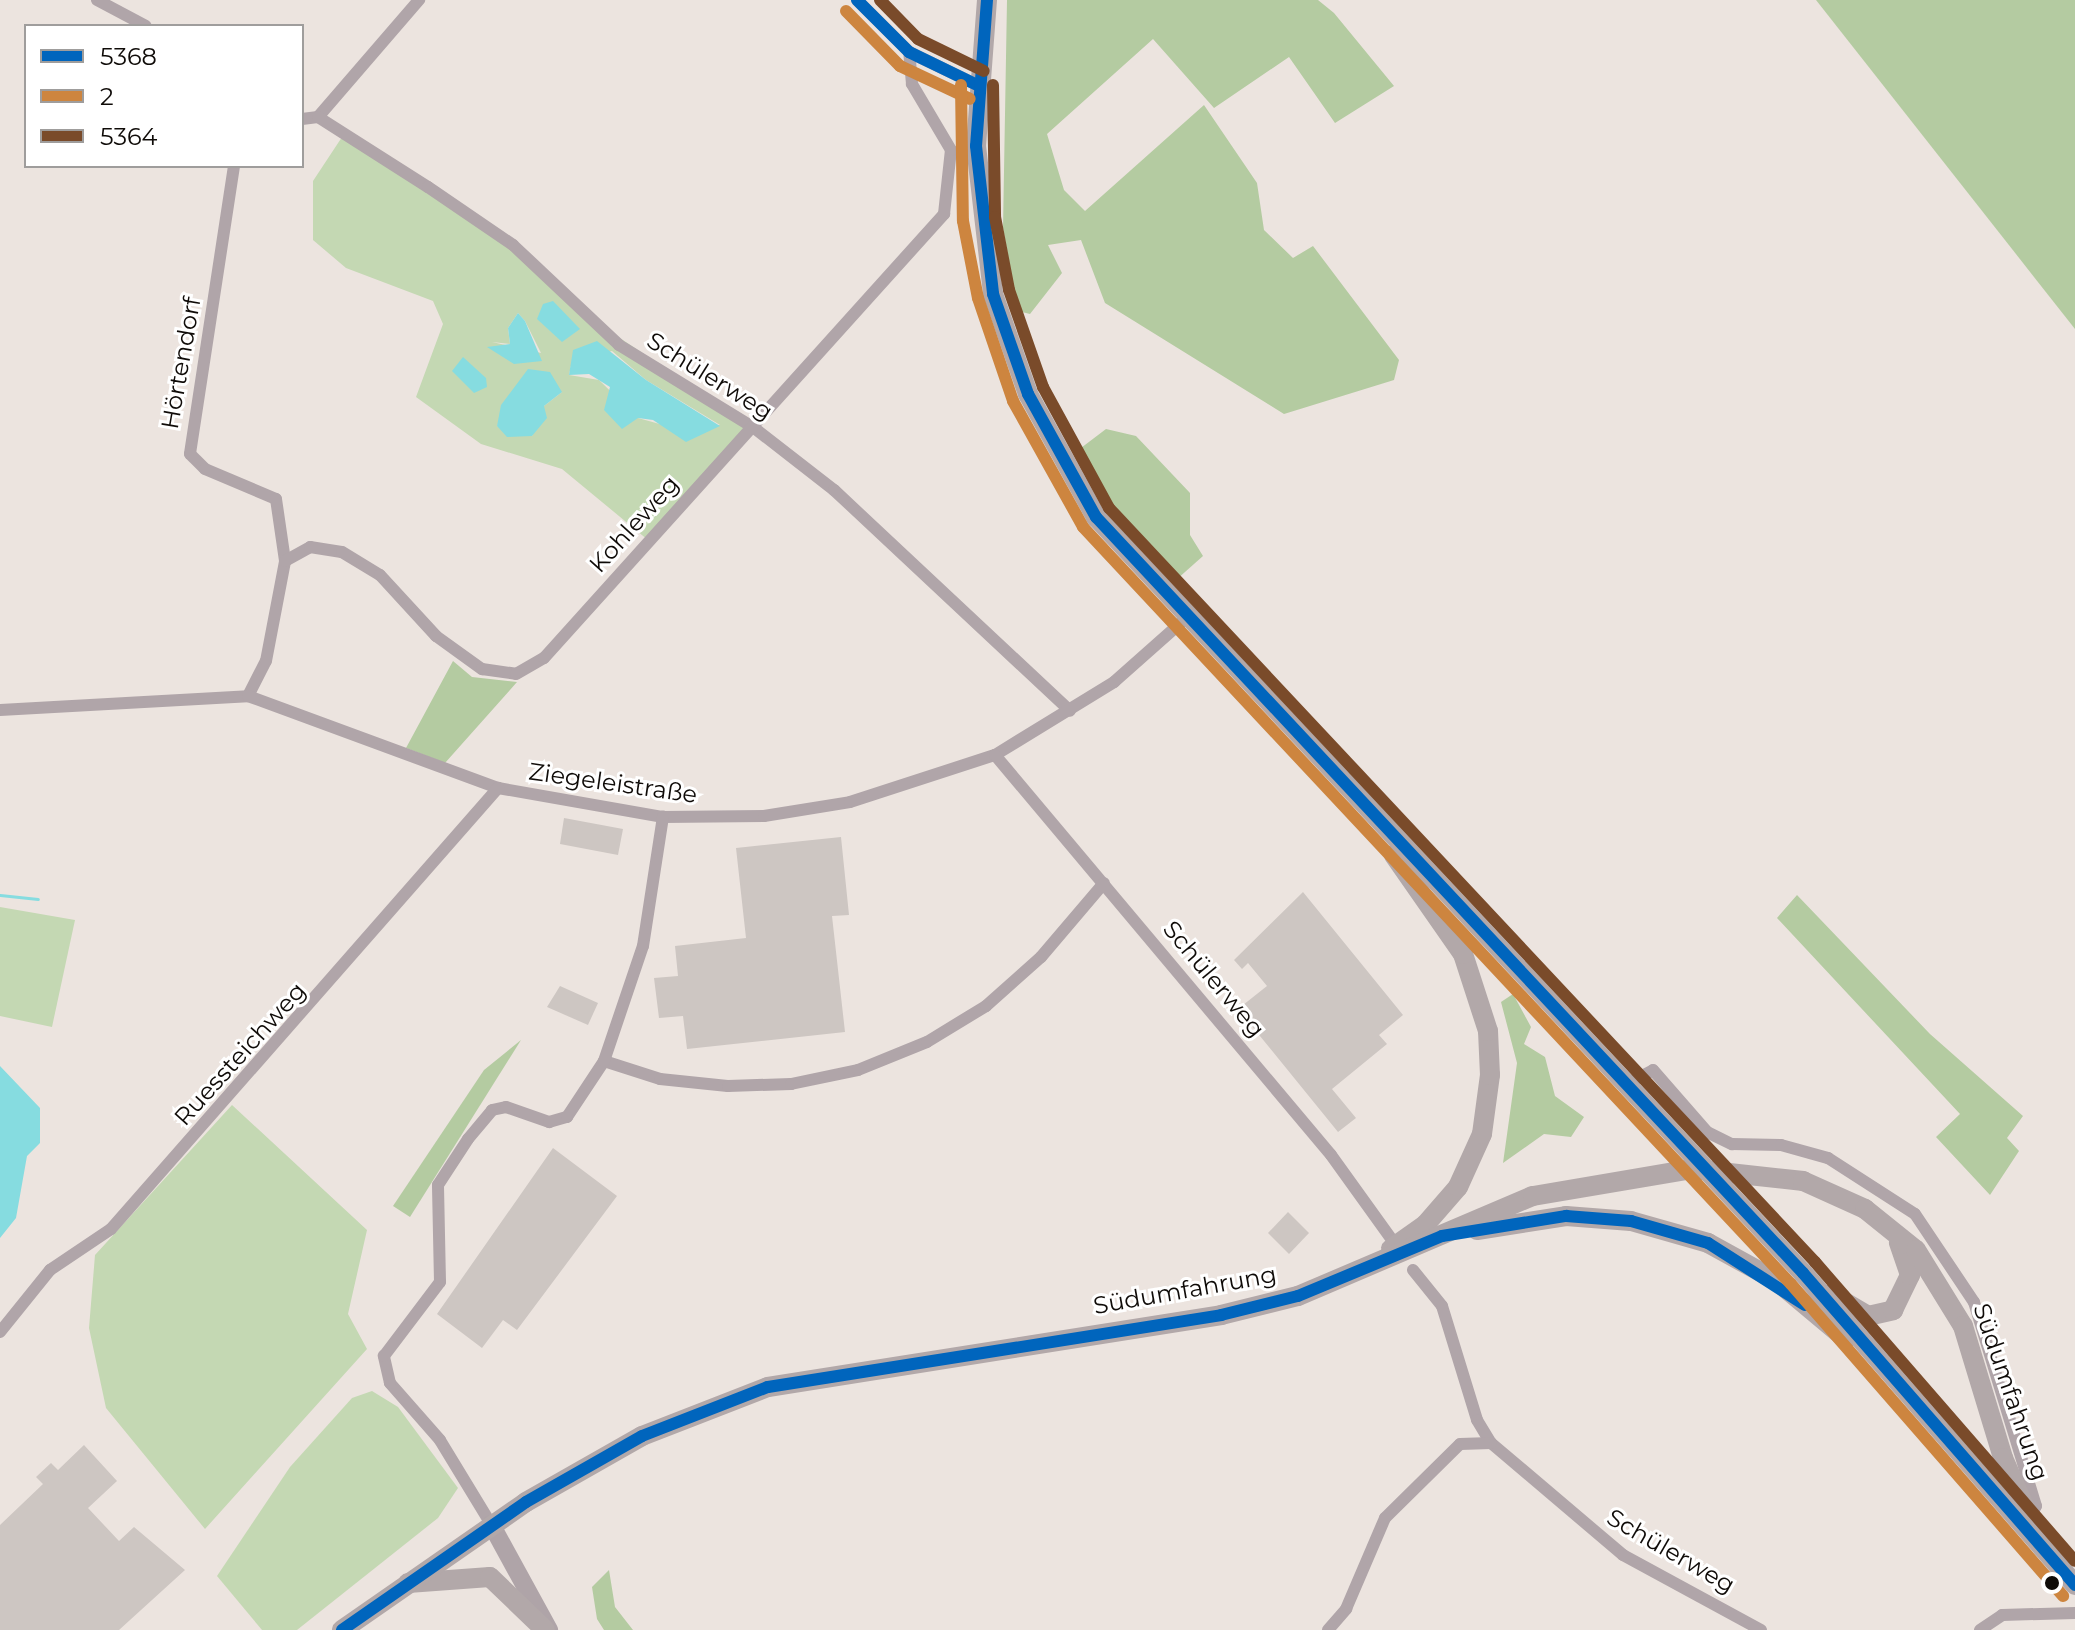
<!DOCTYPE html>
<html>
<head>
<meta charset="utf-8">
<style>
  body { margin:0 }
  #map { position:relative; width:2075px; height:1630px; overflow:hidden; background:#ece4df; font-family:Montserrat,sans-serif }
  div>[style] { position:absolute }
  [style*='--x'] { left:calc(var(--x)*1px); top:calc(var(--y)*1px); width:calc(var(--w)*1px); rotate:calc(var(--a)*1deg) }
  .green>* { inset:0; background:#c4d8b3 }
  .forest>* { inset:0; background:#b4cba1 }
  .water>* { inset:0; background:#86dce0 }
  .stream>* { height:3px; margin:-1.5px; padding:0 1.5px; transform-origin:1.5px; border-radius:1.5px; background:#86dce0 }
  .building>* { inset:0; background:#cdc6c2 }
  .street>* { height:12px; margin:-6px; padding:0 6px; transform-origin:6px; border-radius:6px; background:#b0a5a9 }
  .secondary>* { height:18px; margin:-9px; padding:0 9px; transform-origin:9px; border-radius:9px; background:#afa4a8 }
  .primary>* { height:20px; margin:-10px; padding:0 10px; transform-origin:10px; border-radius:10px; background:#b2a8a9 }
  .bus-1>* { height:12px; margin:-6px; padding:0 6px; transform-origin:6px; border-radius:6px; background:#0065bd }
  .bus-2>* { height:12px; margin:-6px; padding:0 6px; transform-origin:6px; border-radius:6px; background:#cd853f }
  .bus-3>* { height:12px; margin:-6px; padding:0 6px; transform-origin:6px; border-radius:6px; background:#7a4b2a }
  .dots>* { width:22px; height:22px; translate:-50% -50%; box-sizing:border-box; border:4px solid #fff; border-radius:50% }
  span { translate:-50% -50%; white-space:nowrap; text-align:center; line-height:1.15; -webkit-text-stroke:6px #fff; paint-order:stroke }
  .street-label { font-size:24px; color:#0f0b08 }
  .legend { position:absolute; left:24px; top:24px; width:280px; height:144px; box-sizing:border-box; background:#fff; border:2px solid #9f9d9c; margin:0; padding:10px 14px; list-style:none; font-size:24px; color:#0f0b08 }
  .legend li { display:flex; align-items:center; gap:16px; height:40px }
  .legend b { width:40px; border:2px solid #9f9d9c }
</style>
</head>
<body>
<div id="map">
  <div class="green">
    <div style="clip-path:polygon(evenodd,344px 134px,513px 245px,584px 314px,753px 427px,648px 540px,562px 469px,481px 444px,416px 397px,443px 324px,433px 301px,346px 268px,313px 240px,313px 181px,344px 134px,518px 313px,525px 321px,541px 353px,492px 342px,510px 344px,508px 328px,518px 313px,344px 134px,612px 351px,646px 380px,720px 425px,674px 428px,638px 418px,599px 380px,569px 375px,572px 361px,612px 351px,344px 134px,562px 392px,544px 406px,532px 436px,497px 426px,505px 412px,562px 392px)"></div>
    <div style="clip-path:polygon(0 907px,75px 920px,52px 1027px,0 1016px)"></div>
    <div style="clip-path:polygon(232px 1105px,367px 1230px,348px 1314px,367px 1349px,205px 1529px,106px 1408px,89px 1328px,95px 1255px)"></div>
    <div style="clip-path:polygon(372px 1391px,398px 1407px,458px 1488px,438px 1518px,297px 1630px,262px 1630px,217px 1576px,290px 1467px,352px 1398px)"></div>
  </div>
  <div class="forest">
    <div style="clip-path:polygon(1007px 0,1318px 0,1334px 13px,1394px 86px,1335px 123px,1289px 57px,1214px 108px,1153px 39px,1047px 134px,1064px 190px,1085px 211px,1204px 105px,1257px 183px,1264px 230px,1293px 258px,1313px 246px,1399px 360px,1394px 380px,1284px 414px,1105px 303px,1081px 240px,1048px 245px,1062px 273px,1030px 314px,1018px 311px,1003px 228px)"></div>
    <div style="clip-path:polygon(1816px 0,2075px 0,2075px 329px)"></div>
    <div style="clip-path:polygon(1106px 429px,1136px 436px,1190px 493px,1190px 535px,1203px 556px,1176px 580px,1123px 522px,1077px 451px)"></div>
    <div style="clip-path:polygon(453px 661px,472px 677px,517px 682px,445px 763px,406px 748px)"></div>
    <div style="clip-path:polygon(1797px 895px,1930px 1034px,2023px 1116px,2007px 1138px,2019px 1151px,1990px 1195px,1936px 1137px,1960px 1114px,1777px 918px)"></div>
    <div style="clip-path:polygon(1513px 994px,1531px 1027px,1524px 1044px,1545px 1057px,1555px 1096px,1584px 1117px,1571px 1137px,1544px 1134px,1503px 1163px,1517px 1063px,1501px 1002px)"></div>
    <div style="clip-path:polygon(521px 1040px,410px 1217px,393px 1206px,484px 1070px)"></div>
    <div style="clip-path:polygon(609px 1570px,615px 1607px,633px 1630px,604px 1630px,597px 1619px,592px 1587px)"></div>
  </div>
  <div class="water">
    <div style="clip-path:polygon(553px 301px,580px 329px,562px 342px,537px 319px,543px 304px)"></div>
    <div style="clip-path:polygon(518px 313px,525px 321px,542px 361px,514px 364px,487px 347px,510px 344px,508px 328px)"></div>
    <div style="clip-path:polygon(597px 341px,646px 380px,720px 426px,686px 442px,653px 420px,638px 418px,622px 429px,604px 410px,610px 387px,589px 374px,569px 375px,573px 350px)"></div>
    <div style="clip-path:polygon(463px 357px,486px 378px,487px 387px,474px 393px,452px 371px)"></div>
    <div style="clip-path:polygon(528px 369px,550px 372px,562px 392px,544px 406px,547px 418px,532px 436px,507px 437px,497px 426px,501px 405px)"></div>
    <div style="clip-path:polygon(0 1066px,40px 1108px,40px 1143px,27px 1156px,16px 1218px,0 1238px)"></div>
  </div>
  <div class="stream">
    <div style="--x:0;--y:895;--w:38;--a:6"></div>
  </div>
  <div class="building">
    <div style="clip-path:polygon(564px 818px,623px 829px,618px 855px,560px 844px)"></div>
    <div style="clip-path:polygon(841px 837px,849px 915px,832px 916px,845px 1032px,687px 1049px,683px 1016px,659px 1018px,654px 978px,678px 976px,675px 946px,746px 938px,736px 848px)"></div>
    <div style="clip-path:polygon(1303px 892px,1403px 1015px,1379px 1035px,1387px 1044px,1332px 1089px,1356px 1118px,1338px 1132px,1238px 1009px,1267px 986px,1248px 963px,1242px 969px,1234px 960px)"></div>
    <div style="clip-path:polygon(560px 986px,598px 1003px,588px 1025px,547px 1007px)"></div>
    <div style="clip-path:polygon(553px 1148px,617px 1196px,517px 1330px,503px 1320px,482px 1348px,437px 1314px)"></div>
    <div style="clip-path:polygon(1288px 1212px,1309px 1233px,1289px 1254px,1268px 1233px)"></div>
    <div style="clip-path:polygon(84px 1445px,117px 1481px,88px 1508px,119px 1541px,134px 1527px,185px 1570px,119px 1630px,0 1630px,0 1525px,43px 1484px,36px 1477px,51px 1463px,58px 1470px)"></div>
  </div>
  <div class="street">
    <div style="--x:97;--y:0;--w:55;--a:28"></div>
    <div style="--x:857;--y:0;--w:74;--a:45"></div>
    <div style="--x:909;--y:52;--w:76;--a:25.9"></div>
    <div style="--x:318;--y:117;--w:155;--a:-49.2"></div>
    <div style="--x:302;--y:119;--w:16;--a:-7"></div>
    <div style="--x:318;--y:117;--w:130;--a:32.5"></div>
    <div style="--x:428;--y:187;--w:103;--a:34.3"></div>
    <div style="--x:513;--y:245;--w:146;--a:43.3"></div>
    <div style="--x:619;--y:345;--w:157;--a:31.5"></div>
    <div style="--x:753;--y:427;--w:103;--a:37.9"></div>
    <div style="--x:834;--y:490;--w:323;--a:43.1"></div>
    <div style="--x:234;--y:166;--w:291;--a:98.7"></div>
    <div style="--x:190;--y:454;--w:21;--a:45"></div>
    <div style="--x:205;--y:469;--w:77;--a:22.9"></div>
    <div style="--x:276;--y:499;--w:63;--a:81.7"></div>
    <div style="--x:248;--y:696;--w:39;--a:-63"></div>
    <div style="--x:266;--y:661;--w:102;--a:-79.2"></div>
    <div style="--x:285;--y:561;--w:29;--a:-29"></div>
    <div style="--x:310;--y:547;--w:32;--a:9"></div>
    <div style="--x:342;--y:552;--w:44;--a:31.2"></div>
    <div style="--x:380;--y:575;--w:83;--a:47.4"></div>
    <div style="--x:436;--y:636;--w:57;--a:35.7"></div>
    <div style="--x:482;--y:669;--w:34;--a:8"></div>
    <div style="--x:516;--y:674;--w:32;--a:-30"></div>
    <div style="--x:544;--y:658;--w:598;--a:-47.98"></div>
    <div style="--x:944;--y:214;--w:64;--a:-83.8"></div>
    <div style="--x:951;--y:150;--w:77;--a:-120.6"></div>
    <div style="--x:912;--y:84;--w:32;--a:-95"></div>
    <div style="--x:0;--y:710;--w:248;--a:-3.2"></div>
    <div style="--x:248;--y:696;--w:266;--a:20.2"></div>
    <div style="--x:498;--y:788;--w:168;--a:10"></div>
    <div style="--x:663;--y:817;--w:101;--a:-0.6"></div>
    <div style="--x:764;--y:816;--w:87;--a:-9.2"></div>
    <div style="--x:850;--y:802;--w:152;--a:-18"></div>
    <div style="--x:995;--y:755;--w:140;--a:-31.5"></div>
    <div style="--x:1114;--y:682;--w:95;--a:-41.6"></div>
    <div style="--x:995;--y:755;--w:522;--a:49.97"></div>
    <div style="--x:1331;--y:1155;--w:101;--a:54.3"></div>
    <div style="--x:604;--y:1061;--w:59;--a:17.8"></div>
    <div style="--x:660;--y:1079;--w:68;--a:5.9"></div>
    <div style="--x:728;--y:1086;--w:63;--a:-1.8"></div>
    <div style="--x:791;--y:1084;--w:68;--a:-11.8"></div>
    <div style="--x:858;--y:1070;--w:74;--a:-22.1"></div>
    <div style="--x:927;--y:1042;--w:69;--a:-31.4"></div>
    <div style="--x:986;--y:1006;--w:74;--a:-41.7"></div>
    <div style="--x:1041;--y:957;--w:97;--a:-49.6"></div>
    <div style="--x:1628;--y:1083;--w:28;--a:-27"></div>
    <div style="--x:1653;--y:1070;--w:82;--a:48.9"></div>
    <div style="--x:1707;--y:1132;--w:28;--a:26"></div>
    <div style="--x:1732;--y:1144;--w:49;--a:1.2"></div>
    <div style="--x:1781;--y:1145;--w:49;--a:15.5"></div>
    <div style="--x:1828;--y:1158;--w:103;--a:32.8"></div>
    <div style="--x:1915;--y:1214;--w:106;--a:56.2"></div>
    <div style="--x:1974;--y:1302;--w:213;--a:73.1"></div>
    <div style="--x:2036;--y:1506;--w:15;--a:118"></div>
    <div style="--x:1413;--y:1270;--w:46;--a:51.1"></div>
    <div style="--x:1442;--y:1306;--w:119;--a:72.9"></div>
    <div style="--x:1477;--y:1420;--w:27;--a:59"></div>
    <div style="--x:1491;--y:1443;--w:173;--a:40.3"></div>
    <div style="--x:1623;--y:1555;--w:157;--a:28.5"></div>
    <div style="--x:0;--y:1332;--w:80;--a:-51.1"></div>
    <div style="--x:50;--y:1270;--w:73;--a:-33.9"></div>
    <div style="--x:111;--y:1229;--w:587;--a:-48.73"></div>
    <div style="--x:491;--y:1524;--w:98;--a:-121.3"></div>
    <div style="--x:440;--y:1440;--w:76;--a:-131.3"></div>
    <div style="--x:390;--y:1383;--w:28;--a:-103"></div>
    <div style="--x:384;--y:1356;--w:93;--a:-52.9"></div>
    <div style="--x:440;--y:1282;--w:97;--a:-91.2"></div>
    <div style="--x:438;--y:1185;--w:55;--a:-56.9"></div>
    <div style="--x:468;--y:1139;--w:38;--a:-50"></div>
    <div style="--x:492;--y:1110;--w:14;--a:-12"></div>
    <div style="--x:506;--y:1107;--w:46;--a:19.2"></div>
    <div style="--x:549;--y:1122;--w:19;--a:-16"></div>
    <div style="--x:567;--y:1117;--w:67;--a:-56.5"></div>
    <div style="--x:604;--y:1061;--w:121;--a:-71.3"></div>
    <div style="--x:643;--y:946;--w:131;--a:-81.2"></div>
    <div style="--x:1328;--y:1630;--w:28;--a:-49"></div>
    <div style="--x:1346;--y:1609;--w:99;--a:-66.8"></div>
    <div style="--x:1385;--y:1518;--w:105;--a:-44.6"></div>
    <div style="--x:1460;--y:1444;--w:31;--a:-2"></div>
    <div style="--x:1980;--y:1630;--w:27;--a:-34"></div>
    <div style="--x:2002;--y:1615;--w:73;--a:-1.6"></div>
  </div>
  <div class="secondary">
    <div style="--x:491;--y:1524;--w:121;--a:61.3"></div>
  </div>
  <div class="primary">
    <div style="--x:987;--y:0;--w:146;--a:94.3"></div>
    <div style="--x:976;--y:146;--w:149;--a:83.4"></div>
    <div style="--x:993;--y:294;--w:106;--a:70.7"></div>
    <div style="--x:1028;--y:394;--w:141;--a:61.1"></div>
    <div style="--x:1096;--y:517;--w:1035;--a:46.92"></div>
    <div style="--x:1803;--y:1273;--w:414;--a:48.9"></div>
    <div style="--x:1477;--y:1230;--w:90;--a:-8.9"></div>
    <div style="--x:1566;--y:1216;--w:65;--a:4.4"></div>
    <div style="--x:1631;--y:1221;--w:80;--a:15.9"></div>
    <div style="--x:1708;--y:1243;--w:79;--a:28.8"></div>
    <div style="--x:1777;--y:1281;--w:90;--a:40"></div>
    <div style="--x:1391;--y:1249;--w:42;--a:-35.2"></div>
    <div style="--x:1425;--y:1225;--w:50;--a:-49"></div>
    <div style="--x:1458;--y:1187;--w:58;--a:-65.6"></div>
    <div style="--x:1482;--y:1134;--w:60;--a:-82.3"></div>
    <div style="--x:1490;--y:1075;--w:44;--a:-92.6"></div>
    <div style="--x:1488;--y:1031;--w:81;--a:-108"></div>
    <div style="--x:1463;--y:954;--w:121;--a:-124.9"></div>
    <div style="--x:1831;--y:1294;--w:43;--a:30.7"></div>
    <div style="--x:1868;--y:1316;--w:26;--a:-13"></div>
    <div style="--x:1893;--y:1310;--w:39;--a:-64"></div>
    <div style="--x:1910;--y:1275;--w:34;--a:-109"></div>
    <div style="--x:408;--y:1583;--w:82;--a:-4.2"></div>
    <div style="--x:490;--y:1577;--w:76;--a:43.9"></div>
    <div style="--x:342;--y:1630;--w:224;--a:-34.8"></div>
    <div style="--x:526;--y:1502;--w:133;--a:-29.6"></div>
    <div style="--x:642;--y:1436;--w:135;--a:-21.3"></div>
    <div style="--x:768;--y:1387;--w:459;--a:-9"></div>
    <div style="--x:1221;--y:1315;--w:79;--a:-13.9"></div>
    <div style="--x:1298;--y:1296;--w:255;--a:-23.1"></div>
    <div style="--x:1533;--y:1196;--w:162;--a:-9.6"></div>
    <div style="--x:1693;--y:1169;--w:111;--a:6.2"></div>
    <div style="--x:1803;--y:1181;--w:68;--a:24.3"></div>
    <div style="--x:1865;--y:1209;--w:65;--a:38.8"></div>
    <div style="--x:1916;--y:1250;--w:89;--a:58.3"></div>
    <div style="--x:1963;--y:1326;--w:138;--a:73.1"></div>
    <div style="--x:2003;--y:1458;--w:97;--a:66.3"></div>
  </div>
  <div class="bus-1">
    <div style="--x:857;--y:0;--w:74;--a:45"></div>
    <div style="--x:909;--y:52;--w:76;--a:25.9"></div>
    <div style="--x:987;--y:0;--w:146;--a:94.3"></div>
    <div style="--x:976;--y:146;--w:149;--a:83.4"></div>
    <div style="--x:993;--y:294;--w:106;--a:70.7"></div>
    <div style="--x:1028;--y:394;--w:141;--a:61.1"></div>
    <div style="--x:1096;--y:517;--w:1035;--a:46.92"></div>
    <div style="--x:1803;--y:1273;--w:414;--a:48.9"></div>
    <div style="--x:342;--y:1630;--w:224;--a:-34.8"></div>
    <div style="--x:526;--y:1502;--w:133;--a:-29.6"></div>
    <div style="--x:642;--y:1436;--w:135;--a:-21.3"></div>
    <div style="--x:768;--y:1387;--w:459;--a:-9"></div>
    <div style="--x:1221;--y:1315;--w:79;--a:-13.9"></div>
    <div style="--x:1298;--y:1296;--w:156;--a:-22.6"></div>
    <div style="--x:1442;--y:1236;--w:126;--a:-9.2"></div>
    <div style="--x:1566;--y:1216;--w:65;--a:4.4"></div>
    <div style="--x:1631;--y:1221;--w:80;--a:15.9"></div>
    <div style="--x:1708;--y:1243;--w:115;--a:32.6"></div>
  </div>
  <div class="bus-2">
    <div style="--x:846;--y:11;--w:77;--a:45.5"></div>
    <div style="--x:900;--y:66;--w:77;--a:25.2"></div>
    <div style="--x:961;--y:85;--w:136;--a:89.2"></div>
    <div style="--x:963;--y:221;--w:78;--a:79"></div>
    <div style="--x:978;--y:298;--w:109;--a:71.2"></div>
    <div style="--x:1013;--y:401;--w:144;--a:60.9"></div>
    <div style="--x:1083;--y:527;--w:1036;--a:46.92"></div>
    <div style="--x:1791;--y:1284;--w:414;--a:48.9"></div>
  </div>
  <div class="bus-3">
    <div style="--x:880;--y:0;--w:54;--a:45.7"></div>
    <div style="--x:918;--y:39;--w:73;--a:25.9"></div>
    <div style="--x:993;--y:85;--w:132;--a:89.1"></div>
    <div style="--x:995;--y:217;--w:74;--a:79.1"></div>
    <div style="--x:1009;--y:290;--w:103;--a:70.7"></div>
    <div style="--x:1043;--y:387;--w:138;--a:61.4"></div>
    <div style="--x:1109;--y:508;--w:1033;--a:46.88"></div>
    <div style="--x:1815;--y:1262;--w:396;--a:49"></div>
  </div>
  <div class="dots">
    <div style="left:2052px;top:1583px;background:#0f0b08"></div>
  </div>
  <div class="street-label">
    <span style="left:181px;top:363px;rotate:-80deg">Hörtendorf</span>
    <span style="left:710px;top:376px;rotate:32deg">Schülerweg</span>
    <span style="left:634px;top:524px;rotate:-48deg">Kohleweg</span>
    <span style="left:613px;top:783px;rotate:8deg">Ziegeleistraße</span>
    <span style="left:1214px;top:979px;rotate:50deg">Schülerweg</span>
    <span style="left:240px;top:1054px;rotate:-48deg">Ruessteichweg</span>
    <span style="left:1185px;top:1290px;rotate:-10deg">Südumfahrung</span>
    <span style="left:2011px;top:1392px;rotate:71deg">Südumfahrung</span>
    <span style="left:1671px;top:1551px;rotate:30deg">Schülerweg</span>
  </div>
  <ul class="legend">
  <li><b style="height:10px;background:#0065bd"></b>5368</li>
  <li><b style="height:10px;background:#cd853f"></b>2</li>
  <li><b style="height:10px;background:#7a4b2a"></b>5364</li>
  </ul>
</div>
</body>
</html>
